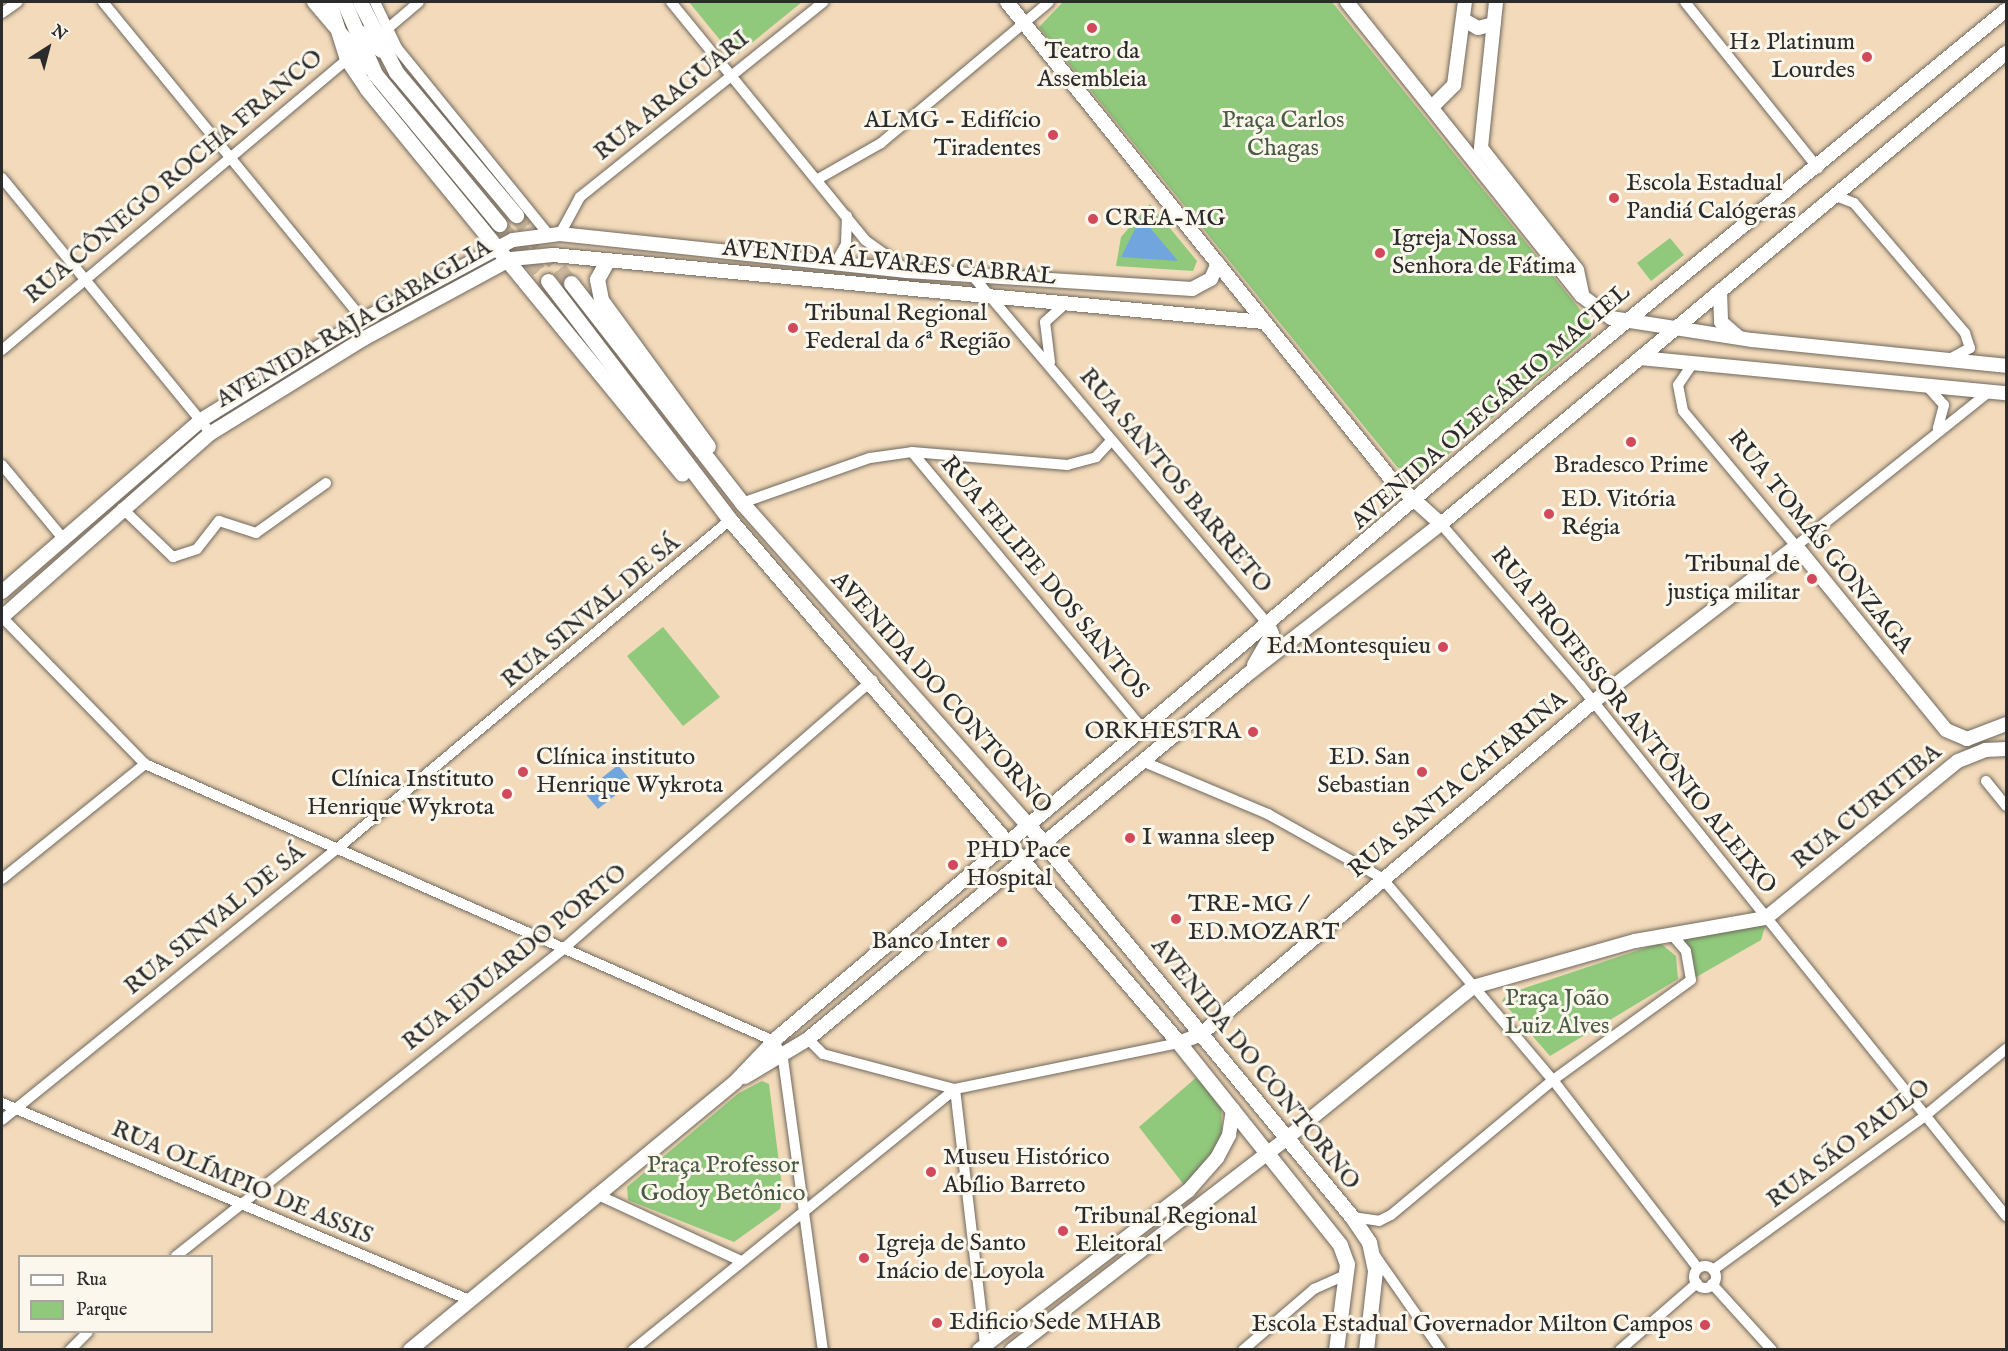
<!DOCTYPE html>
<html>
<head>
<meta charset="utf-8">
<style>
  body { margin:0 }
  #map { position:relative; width:2008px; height:1351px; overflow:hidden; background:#f2daba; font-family:"IM FELL English",serif }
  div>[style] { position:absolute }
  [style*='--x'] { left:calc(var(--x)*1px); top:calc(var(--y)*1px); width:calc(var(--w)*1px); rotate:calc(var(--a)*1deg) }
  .green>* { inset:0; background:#90c97c }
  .water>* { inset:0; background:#71a5dd }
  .primary-tunnel>* { height:15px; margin-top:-7.5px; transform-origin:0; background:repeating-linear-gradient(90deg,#cab79d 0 15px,transparent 0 23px) }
  .roads { filter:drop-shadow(0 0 2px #71685d) drop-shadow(0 0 2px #71685d) }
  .street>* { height:10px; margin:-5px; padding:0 5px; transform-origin:5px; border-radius:5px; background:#fff }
  .street>.ring { margin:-5px; padding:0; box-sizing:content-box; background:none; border:10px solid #fff; border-radius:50% }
  .secondary>* { height:14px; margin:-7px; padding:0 7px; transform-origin:7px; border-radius:7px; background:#fff }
  .primary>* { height:15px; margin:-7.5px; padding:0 7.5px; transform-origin:7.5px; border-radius:7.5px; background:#fff }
  .dots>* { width:16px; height:16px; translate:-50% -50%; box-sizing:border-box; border:3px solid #fbf7ec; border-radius:50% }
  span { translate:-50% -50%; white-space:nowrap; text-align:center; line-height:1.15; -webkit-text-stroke:6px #fbf7ec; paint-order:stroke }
  .poi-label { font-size:24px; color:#2b2b2b }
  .right { translate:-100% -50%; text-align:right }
  .left { translate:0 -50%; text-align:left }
  .street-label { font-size:24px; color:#2b2b2b }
  .park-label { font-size:24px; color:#495a43 }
  .frame { position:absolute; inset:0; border:3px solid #2b2b2b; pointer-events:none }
  .legend { position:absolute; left:18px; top:1255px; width:195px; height:78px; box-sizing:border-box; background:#fbf7ec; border:2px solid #a8a59f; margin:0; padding:8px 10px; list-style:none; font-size:18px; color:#2b2b2b }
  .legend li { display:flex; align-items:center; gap:12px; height:30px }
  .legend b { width:30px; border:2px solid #a8a59f }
  .north { position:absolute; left:18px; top:18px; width:60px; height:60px; -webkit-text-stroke:4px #fbf7ec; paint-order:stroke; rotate:36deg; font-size:16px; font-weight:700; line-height:24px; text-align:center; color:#2b2b2b }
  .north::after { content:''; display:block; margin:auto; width:21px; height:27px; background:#2b2b2b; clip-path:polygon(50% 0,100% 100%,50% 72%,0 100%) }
</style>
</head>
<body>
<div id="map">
  <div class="green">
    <div style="clip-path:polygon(689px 2px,802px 2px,738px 54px,729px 51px)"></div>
    <div style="clip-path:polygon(1063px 2px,1332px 2px,1590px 322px,1591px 336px,1433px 467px,1398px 468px,1039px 27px)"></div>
    <div style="clip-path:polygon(1150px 204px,1197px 261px,1193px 271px,1116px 266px,1121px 237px)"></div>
    <div style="clip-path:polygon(1670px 238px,1684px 255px,1651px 281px,1637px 263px)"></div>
    <div style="clip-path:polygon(663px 627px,720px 697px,683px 726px,627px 656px)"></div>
    <div style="clip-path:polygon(1767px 920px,1761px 940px,1691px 980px,1676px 938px)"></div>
    <div style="clip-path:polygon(1660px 943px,1676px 956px,1678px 979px,1550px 1056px,1502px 1001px,1507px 994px)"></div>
    <div style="clip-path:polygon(1198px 1076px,1221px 1103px,1222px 1132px,1214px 1155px,1188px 1190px,1139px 1127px)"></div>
    <div style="clip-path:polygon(762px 1081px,769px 1084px,783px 1194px,780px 1209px,734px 1242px,628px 1200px,627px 1187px,739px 1093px)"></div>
  </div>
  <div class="water">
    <div style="clip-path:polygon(1141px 217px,1178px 261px,1121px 257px)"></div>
    <div style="clip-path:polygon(618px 765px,632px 782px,598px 809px,584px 792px)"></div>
  </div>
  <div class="primary-tunnel">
    <div style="--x:516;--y:215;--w:87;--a:51"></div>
    <div style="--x:499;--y:224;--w:75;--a:49.3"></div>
  </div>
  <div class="roads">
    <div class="street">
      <div style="--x:103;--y:2;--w:411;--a:50.7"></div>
      <div style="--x:375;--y:2;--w:51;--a:64.4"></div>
      <div style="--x:397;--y:48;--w:240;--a:50.9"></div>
      <div style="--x:671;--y:2;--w:307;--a:50.8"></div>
      <div style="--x:865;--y:240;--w:52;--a:35.5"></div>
      <div style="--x:1685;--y:2;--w:213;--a:51.3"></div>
      <div style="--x:2;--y:13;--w:19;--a:-35"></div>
      <div style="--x:386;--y:30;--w:43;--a:-40.3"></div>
      <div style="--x:2;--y:178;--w:330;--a:50.7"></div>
      <div style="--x:818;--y:179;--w:73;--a:-29.7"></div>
      <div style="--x:881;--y:143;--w:219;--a:-40"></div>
      <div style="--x:1836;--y:196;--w:19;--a:21"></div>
      <div style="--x:1854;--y:203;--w:171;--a:49.5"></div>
      <div style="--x:1965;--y:333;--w:16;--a:72"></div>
      <div style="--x:1970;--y:348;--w:21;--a:152"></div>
      <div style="--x:560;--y:234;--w:42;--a:-61.6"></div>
      <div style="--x:580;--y:197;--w:312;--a:-38.7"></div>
      <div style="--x:835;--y:264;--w:23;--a:-61"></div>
      <div style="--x:846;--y:244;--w:28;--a:-88"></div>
      <div style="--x:971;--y:274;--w:459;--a:49.7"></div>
      <div style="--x:2;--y:350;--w:451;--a:-40.1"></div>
      <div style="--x:1050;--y:362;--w:40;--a:-97.1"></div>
      <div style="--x:1045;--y:322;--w:30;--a:-42"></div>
      <div style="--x:1691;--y:366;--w:23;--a:124"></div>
      <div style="--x:1678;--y:385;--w:26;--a:79"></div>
      <div style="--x:1683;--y:411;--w:176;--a:50.1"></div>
      <div style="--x:1796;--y:546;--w:247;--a:-38.6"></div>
      <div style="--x:1926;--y:385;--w:27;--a:48"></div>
      <div style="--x:1944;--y:405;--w:24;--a:105"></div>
      <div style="--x:912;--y:452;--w:362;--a:50.2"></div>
      <div style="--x:2;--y:465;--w:92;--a:50.3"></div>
      <div style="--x:742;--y:503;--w:136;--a:-19.4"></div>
      <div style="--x:870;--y:458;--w:42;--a:-8.1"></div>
      <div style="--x:912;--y:452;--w:156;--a:4.8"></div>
      <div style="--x:1067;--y:465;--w:30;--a:-15"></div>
      <div style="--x:1096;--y:457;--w:23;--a:-47"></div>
      <div style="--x:122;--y:508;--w:71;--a:43.9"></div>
      <div style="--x:173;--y:557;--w:25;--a:-18"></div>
      <div style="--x:197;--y:549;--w:36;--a:-52"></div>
      <div style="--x:219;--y:521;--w:39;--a:18"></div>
      <div style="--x:256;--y:533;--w:86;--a:-35.5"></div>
      <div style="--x:1441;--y:524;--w:213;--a:49.2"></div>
      <div style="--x:1580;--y:685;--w:681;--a:51.26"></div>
      <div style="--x:2;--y:617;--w:205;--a:45.8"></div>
      <div style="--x:145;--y:764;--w:687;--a:23.77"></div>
      <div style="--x:774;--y:1041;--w:20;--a:63"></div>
      <div style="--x:783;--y:1059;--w:294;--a:82.2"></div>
      <div style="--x:1142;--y:761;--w:137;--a:22.8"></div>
      <div style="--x:1268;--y:814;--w:131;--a:29.3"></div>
      <div style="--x:1382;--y:878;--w:265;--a:49.8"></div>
      <div style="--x:1553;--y:1080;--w:237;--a:52.4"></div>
      <div style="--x:1986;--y:781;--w:32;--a:51"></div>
      <div style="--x:2;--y:879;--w:184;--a:-38.8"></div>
      <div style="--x:808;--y:1039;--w:21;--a:45"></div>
      <div style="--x:823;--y:1054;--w:137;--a:14.9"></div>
      <div style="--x:955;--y:1089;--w:258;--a:83.3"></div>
      <div style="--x:2;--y:1103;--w:505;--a:22.86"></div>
      <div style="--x:2;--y:1120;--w:432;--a:-39"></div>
      <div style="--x:338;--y:848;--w:511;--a:-39.92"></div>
      <div style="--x:596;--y:1194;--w:160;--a:24.8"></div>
      <div style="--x:1352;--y:1217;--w:27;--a:8"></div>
      <div style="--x:1379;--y:1221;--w:13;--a:-27"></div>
      <div style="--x:1391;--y:1215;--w:211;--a:-39.8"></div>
      <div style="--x:1553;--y:1080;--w:170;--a:-35.9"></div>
      <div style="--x:1691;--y:980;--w:29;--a:-100"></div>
      <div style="--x:1686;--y:951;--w:21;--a:-131"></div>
      <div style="--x:1374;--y:1254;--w:117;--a:55.1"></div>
      <div style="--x:176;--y:1256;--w:494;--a:-38.4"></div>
      <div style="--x:563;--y:949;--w:410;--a:-41"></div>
      <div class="ring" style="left:1694px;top:1266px;width:12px;height:12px"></div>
      <div style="--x:1713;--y:1270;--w:263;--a:-36"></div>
      <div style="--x:1926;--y:1115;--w:104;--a:-39.5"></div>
      <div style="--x:1712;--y:1284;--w:89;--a:47.7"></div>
      <div style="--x:70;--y:1350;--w:25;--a:-45"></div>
      <div style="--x:633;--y:1350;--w:414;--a:-39"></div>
      <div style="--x:955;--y:1089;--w:229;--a:-11.6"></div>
      <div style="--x:1243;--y:1350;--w:94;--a:-40.7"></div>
      <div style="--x:1314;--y:1289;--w:35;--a:-24"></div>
      <div style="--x:1620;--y:1350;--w:102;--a:-41"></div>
    </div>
    <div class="secondary">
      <div style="--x:314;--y:2;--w:88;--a:49.6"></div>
      <div style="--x:1007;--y:2;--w:612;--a:51.16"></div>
      <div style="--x:1391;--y:479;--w:67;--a:42"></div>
      <div style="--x:1347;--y:2;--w:376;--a:51.4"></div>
      <div style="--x:1582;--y:296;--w:36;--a:37"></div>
      <div style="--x:1611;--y:318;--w:143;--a:8.9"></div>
      <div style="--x:1752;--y:340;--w:255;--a:5.8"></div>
      <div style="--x:1496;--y:2;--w:147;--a:95.9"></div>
      <div style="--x:1481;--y:148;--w:155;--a:51.8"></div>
      <div style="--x:1577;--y:270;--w:25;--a:78"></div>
      <div style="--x:1464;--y:20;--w:16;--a:30"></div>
      <div style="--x:1478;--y:28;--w:16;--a:-14"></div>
      <div style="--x:362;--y:33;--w:26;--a:43"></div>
      <div style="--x:1433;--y:106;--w:30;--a:-45"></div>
      <div style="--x:1454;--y:85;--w:84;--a:-82.5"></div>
      <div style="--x:1720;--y:291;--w:31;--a:88"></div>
      <div style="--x:1721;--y:322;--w:23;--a:41"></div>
      <div style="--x:1640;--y:358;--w:368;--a:5.5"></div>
      <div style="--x:2;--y:592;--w:263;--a:-40.8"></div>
      <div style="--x:201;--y:420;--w:190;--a:-31.7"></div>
      <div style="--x:363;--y:320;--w:170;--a:-28.1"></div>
      <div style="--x:513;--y:240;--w:47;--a:-7.3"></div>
      <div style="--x:560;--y:234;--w:349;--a:6.1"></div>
      <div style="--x:907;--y:271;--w:286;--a:3.6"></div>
      <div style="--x:1192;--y:289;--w:21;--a:-28"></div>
      <div style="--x:1211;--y:279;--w:17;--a:-66"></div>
      <div style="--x:2;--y:617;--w:278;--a:-41.4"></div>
      <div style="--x:211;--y:433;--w:179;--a:-31.7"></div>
      <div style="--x:363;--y:339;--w:168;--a:-28.4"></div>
      <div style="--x:511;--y:259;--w:42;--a:-5.4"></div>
      <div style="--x:553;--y:255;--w:713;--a:5.39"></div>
      <div style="--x:1254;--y:665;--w:36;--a:-60"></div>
      <div style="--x:1272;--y:634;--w:11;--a:-112"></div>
      <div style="--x:1179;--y:1043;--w:24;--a:-22"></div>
      <div style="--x:1201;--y:1034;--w:514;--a:-40.26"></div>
      <div style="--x:1593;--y:702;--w:256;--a:-37.5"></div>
      <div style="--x:1796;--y:546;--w:237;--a:50.8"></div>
      <div style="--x:1946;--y:730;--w:23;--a:23"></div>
      <div style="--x:1967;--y:739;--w:42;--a:-21"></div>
      <div style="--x:745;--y:1077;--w:74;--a:-31.1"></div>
      <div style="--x:808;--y:1039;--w:572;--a:-39.68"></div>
      <div style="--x:1248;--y:674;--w:244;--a:-37.9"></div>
      <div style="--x:1441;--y:524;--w:736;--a:-39.82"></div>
      <div style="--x:410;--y:1350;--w:421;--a:-39.5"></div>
      <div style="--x:735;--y:1082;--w:62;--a:-46.3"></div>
      <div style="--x:778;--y:1037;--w:1002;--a:-40.22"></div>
      <div style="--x:1543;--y:390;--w:599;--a:-39.38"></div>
      <div style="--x:979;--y:1350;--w:263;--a:-37.3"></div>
      <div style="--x:1188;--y:1191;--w:44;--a:-48.7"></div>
      <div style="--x:1217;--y:1158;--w:26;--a:-62"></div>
      <div style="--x:1229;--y:1135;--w:26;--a:-81"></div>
      <div style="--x:1012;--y:1350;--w:347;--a:-37.6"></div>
      <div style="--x:1287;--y:1138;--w:240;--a:-39.1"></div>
      <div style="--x:1473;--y:987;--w:168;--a:-15.9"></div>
      <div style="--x:1635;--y:941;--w:133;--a:-10"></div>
      <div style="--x:1766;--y:918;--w:248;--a:-39.3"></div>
      <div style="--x:1958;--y:761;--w:29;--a:-22"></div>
      <div style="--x:1985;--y:750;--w:21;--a:-3"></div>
    </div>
    <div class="primary">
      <div style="--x:329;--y:2;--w:60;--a:72.5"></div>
      <div style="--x:347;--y:59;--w:36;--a:56"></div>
      <div style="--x:367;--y:89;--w:497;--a:50.7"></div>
      <div style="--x:344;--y:2;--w:78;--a:66.7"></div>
      <div style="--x:375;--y:74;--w:195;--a:50.4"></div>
      <div style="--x:360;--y:2;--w:79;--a:62.8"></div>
      <div style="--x:396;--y:72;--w:187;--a:50"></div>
      <div style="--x:607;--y:261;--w:21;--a:119"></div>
      <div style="--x:597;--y:279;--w:21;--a:79"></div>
      <div style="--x:601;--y:300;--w:181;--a:53.8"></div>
      <div style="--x:548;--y:281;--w:300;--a:52.7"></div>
      <div style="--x:730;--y:520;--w:689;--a:49.35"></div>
      <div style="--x:1179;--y:1043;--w:258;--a:51.4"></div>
      <div style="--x:1340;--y:1245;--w:20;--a:70"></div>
      <div style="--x:1347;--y:1264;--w:87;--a:97.3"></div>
      <div style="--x:571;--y:283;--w:279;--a:52.1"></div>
      <div style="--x:742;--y:503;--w:435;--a:48.4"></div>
      <div style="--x:1031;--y:828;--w:504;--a:50.47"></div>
      <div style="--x:1352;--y:1217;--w:30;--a:56"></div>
      <div style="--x:1369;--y:1242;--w:30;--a:78"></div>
      <div style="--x:1375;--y:1271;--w:80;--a:96.5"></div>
    </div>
  </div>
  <div class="dots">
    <div style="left:1092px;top:28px;background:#d1495b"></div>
    <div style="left:1867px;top:57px;background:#d1495b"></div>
    <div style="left:1053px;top:135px;background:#d1495b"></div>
    <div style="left:1614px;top:198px;background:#d1495b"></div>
    <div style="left:1093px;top:219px;background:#d1495b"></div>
    <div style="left:1380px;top:253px;background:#d1495b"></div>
    <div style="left:793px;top:328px;background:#d1495b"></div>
    <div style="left:1631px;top:442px;background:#d1495b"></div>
    <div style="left:1549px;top:514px;background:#d1495b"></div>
    <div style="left:1812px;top:579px;background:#d1495b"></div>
    <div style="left:1443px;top:647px;background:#d1495b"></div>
    <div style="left:1253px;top:732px;background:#d1495b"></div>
    <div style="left:523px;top:772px;background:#d1495b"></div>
    <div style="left:1422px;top:772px;background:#d1495b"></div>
    <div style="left:507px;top:794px;background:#d1495b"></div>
    <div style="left:1130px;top:838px;background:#d1495b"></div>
    <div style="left:953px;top:865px;background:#d1495b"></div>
    <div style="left:1176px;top:919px;background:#d1495b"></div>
    <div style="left:1002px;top:942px;background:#d1495b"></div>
    <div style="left:931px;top:1172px;background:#d1495b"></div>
    <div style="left:1063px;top:1231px;background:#d1495b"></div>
    <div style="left:864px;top:1258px;background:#d1495b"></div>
    <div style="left:937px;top:1323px;background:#d1495b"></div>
    <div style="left:1705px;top:1325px;background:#d1495b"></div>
  </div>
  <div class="poi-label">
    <span class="right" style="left:1855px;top:57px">H2 Platinum<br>Lourdes</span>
    <span style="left:1092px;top:66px">Teatro da<br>Assembleia</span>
    <span class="right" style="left:1041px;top:135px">ALMG - Edifício<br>Tiradentes</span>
    <span class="left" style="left:1626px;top:198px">Escola Estadual<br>Pandiá Calógeras</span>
    <span class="left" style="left:1105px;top:219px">CREA-MG</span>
    <span class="left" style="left:1392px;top:253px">Igreja Nossa<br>Senhora de Fátima</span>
    <span class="left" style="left:805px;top:328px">Tribunal Regional<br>Federal da 6ª Região</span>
    <span style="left:1631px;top:466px">Bradesco Prime</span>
    <span class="left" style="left:1561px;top:514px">ED. Vitória<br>Régia</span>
    <span class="right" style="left:1800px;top:579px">Tribunal de<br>justiça militar</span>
    <span class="right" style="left:1431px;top:647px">Ed.Montesquieu</span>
    <span class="right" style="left:1241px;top:732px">ORKHESTRA</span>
    <span class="left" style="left:536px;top:772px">Clínica instituto<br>Henrique Wykrota</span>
    <span class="right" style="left:1410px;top:772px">ED. San<br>Sebastian</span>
    <span class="right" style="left:494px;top:794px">Clínica Instituto<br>Henrique Wykrota</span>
    <span class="left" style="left:1142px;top:838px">I wanna sleep</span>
    <span class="left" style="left:966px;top:865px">PHD Pace<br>Hospital</span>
    <span class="left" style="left:1188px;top:919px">TRE-MG /<br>ED.MOZART</span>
    <span class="right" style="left:990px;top:942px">Banco Inter</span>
    <span class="left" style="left:943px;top:1172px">Museu Histórico<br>Abílio Barreto</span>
    <span class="left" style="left:1075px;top:1231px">Tribunal Regional<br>Eleitoral</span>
    <span class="left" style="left:876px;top:1258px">Igreja de Santo<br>Inácio de Loyola</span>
    <span class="left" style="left:949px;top:1323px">Edificio Sede MHAB</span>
    <span class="right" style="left:1693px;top:1325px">Escola Estadual Governador Milton Campos</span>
  </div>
  <div class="street-label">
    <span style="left:672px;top:96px;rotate:-39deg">RUA ARAGUARI</span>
    <span style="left:174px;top:177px;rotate:-40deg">RUA CÔNEGO ROCHA FRANCO</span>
    <span style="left:889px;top:263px;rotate:5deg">AVENIDA ÁLVARES CABRAL</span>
    <span style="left:354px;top:324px;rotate:-30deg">AVENIDA RAJA GABAGLIA</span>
    <span style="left:1491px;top:407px;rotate:-41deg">AVENIDA OLEGÁRIO MACIEL</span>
    <span style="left:1175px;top:481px;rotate:50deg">RUA SANTOS BARRETO</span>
    <span style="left:1820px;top:542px;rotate:51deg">RUA TOMÁS GONZAGA</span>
    <span style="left:1044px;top:578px;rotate:50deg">RUA FELIPE DOS SANTOS</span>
    <span style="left:591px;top:612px;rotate:-40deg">RUA SINVAL DE SÁ</span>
    <span style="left:941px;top:693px;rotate:48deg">AVENIDA DO CONTORNO</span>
    <span style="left:1633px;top:721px;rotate:51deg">RUA PROFESSOR ANTÔNIO ALEIXO</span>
    <span style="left:1458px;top:785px;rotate:-40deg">RUA SANTA CATARINA</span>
    <span style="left:1867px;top:807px;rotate:-39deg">RUA CURITIBA</span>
    <span style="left:215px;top:920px;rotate:-39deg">RUA SINVAL DE SÁ</span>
    <span style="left:515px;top:958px;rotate:-39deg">RUA EDUARDO PORTO</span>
    <span style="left:1255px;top:1064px;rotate:51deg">AVENIDA DO CONTORNO</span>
    <span style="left:1849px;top:1144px;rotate:-37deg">RUA SÃO PAULO</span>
    <span style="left:242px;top:1183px;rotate:23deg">RUA OLÍMPIO DE ASSIS</span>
  </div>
  <div class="park-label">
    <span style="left:1283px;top:135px">Praça Carlos<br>Chagas</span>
    <span style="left:1557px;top:1013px">Praça João<br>Luiz Alves</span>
    <span style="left:723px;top:1180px">Praça Professor<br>Godoy Betônico</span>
  </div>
  <div class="frame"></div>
  <ul class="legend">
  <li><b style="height:8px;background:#fff"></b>Rua</li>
  <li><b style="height:16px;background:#90c97c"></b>Parque</li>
  </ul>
  <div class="north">N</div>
</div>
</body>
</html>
